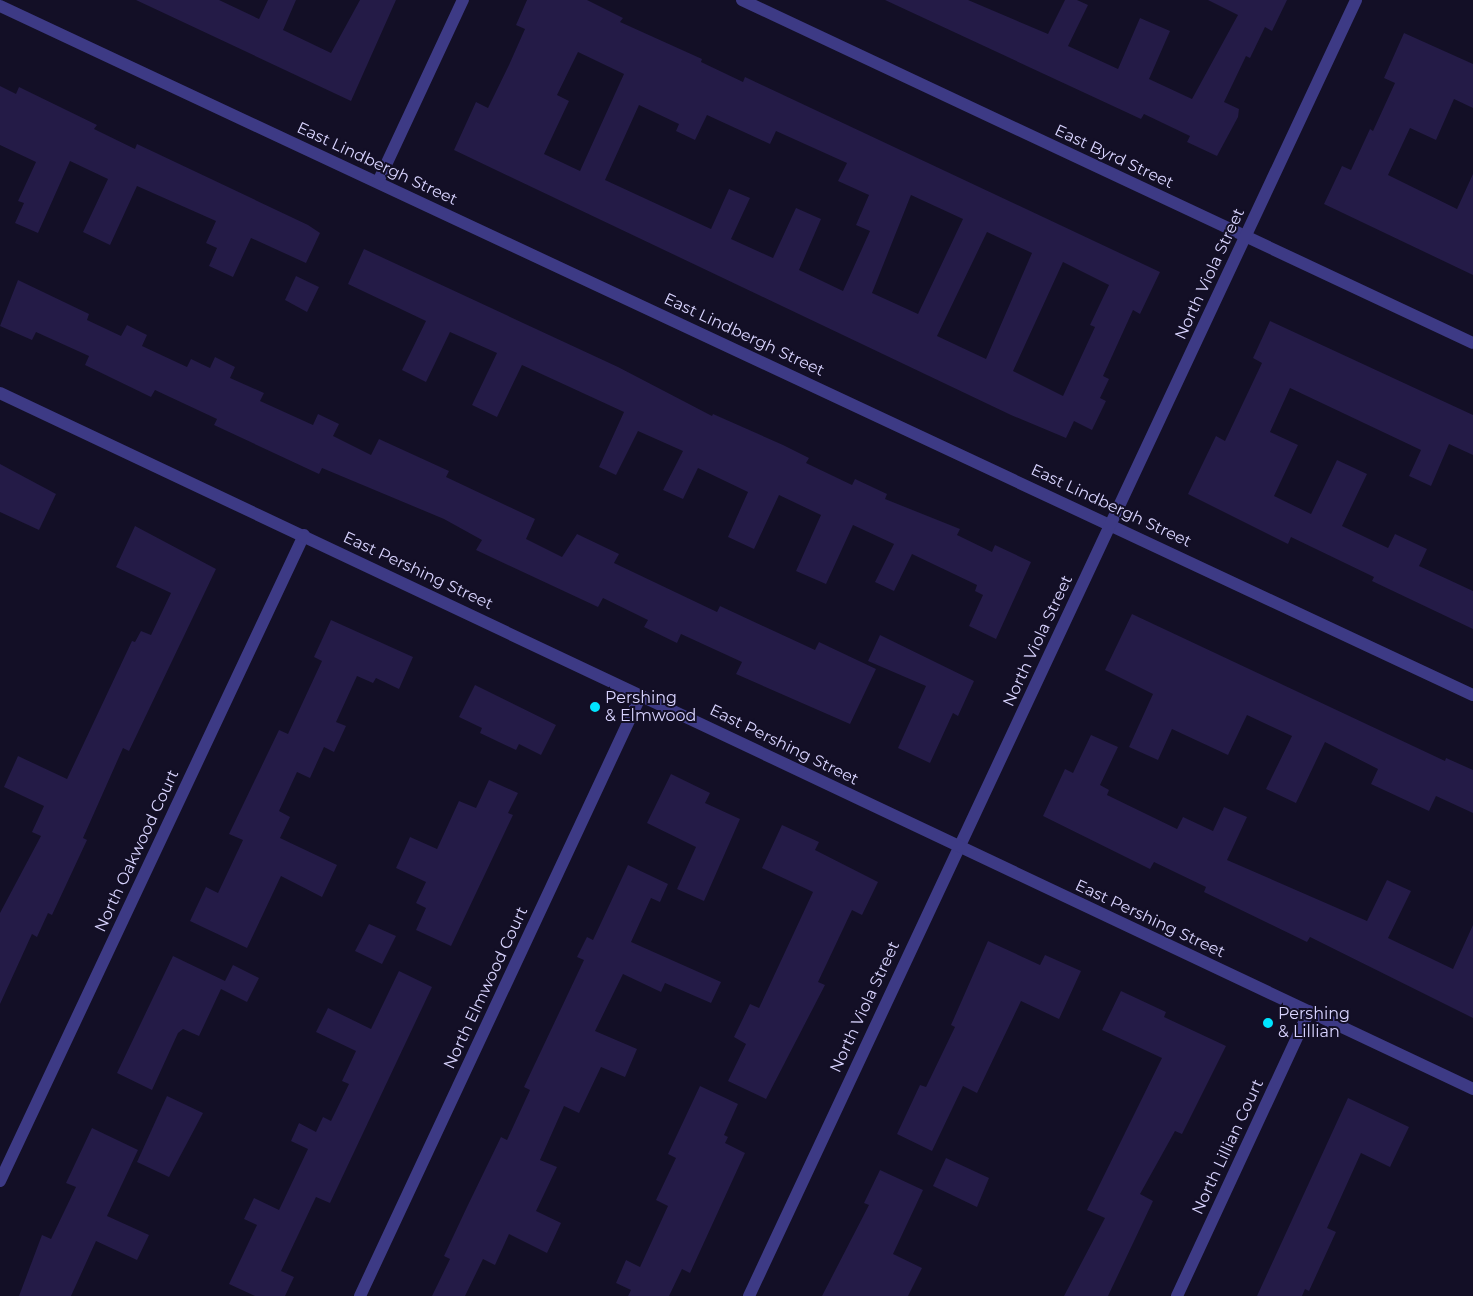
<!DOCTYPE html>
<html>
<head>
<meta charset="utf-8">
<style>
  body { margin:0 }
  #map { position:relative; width:1473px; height:1296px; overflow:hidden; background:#130f26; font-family:Montserrat,sans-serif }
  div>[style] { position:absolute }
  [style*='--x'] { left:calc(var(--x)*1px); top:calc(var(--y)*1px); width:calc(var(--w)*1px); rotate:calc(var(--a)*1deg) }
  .building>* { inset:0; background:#241b47 }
  .minor>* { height:12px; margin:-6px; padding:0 6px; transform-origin:6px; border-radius:6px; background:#3d3a85 }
  .tertiary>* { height:12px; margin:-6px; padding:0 6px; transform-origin:6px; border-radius:6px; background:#3d3a85 }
  .dots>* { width:14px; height:14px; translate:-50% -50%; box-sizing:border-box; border:2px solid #130f26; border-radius:50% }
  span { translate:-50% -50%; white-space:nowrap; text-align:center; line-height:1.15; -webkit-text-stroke:4px #130f26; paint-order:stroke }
  .street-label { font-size:16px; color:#d9d4ff }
  .poi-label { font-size:16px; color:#d9d4ff }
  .left { translate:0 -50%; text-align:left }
</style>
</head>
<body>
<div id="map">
  <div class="building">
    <div style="clip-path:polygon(136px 0,219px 0,259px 19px,268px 0,296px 0,283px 30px,331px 53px,360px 0,396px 0,351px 101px)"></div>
    <div style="clip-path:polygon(evenodd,527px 0,587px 0,623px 18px,620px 22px,702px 59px,701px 62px,743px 82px,745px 77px,1160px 272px,1140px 314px,1133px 310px,1103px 376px,1109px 379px,1100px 398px,1106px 401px,1092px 430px,1074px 421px,1066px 438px,1011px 415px,454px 150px,476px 102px,488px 108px,509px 65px,525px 29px,516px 25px,527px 0,578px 52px,624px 74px,580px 171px,544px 154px,569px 101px,557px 95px,578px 52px,527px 0,639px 105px,679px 124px,676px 131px,695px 140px,707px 115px,770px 144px,776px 131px,847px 163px,838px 181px,869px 195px,856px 225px,870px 231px,843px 291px,799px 270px,821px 219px,796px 208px,773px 258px,731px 239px,750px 198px,729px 189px,711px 229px,605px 180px,639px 105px,527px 0,911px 195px,963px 219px,918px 314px,872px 293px,911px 195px,527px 0,987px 232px,1032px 253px,986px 359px,937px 336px,987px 232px,527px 0,1063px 262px,1109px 285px,1090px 325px,1095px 327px,1063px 396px,1013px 371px,1063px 262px)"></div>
    <div style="clip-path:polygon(885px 0,968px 0,1048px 34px,1065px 0,1077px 0,1088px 5px,1068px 46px,1118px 69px,1140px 18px,1170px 31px,1149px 79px,1192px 99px,1238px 15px,1208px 0,1287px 0,1272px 31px,1265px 27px,1250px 58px,1246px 56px,1224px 102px,1239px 109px,1238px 117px,1217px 156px,1187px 142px,1190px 136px,1144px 114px,1141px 119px)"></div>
    <div style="clip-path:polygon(1404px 33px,1473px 64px,1473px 108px,1454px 99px,1436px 140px,1410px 128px,1388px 175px,1457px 209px,1473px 174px,1473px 275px,1324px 204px,1342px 166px,1351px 170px,1370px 129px,1373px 131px,1395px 83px,1384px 78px)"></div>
    <div style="clip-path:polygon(0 86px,16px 94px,19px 87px,97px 125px,94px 129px,135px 149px,137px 144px,308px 225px,320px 233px,306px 263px,251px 238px,233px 277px,209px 266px,217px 248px,206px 243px,216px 221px,137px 186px,110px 245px,83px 232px,108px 179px,70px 161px,38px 233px,15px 223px,24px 203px,18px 201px,36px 162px,0 145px)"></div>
    <div style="clip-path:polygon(364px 249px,618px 367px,712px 416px,713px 414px,783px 445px,809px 458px,806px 463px,852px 485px,855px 479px,887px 494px,885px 499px,960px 529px,957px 535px,992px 552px,995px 545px,1031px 562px,996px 639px,969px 626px,983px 595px,975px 591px,977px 585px,912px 554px,894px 591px,875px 582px,894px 544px,853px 525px,826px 584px,796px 571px,821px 515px,779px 495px,754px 549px,728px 537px,748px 492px,698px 468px,683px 499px,663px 490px,683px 451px,638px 431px,616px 475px,599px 467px,624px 412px,522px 365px,497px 417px,472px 405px,497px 353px,450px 332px,426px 382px,402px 370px,426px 321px,348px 284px)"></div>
    <div style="clip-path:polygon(296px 276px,319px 287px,307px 312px,285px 300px)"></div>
    <div style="clip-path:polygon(18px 280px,89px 314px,87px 320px,121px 336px,127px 325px,147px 335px,142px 346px,187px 367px,191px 359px,210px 368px,215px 357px,235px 367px,230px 378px,264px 393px,260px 401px,313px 425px,318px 414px,339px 424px,333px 436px,371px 455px,379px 439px,449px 471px,446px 477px,535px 519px,526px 539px,562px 557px,577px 534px,619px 554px,614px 563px,717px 612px,720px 606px,815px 650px,819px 642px,876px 669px,850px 724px,736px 674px,742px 662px,681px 634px,677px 643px,644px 627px,648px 620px,603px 598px,598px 607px,476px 550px,482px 540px,444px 519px,322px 468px,319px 474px,214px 425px,217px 419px,155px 390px,151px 397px,85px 365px,89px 356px,36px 332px,32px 340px,0 326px)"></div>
    <div style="clip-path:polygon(1270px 321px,1473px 415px,1473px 455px,1449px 444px,1431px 486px,1409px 476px,1421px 450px,1290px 388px,1270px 432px,1298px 445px,1274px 496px,1311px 514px,1337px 460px,1367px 474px,1342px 526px,1388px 548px,1395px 534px,1427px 549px,1419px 566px,1473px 591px,1473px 629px,1372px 581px,1374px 577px,1291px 537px,1288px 544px,1188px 494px,1216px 436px,1225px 441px,1262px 363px,1253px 358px)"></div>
    <div style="clip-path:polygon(0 464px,56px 494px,39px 530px,0 512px)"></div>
    <div style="clip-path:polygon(135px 526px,216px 569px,129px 751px,123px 748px,83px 838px,87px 840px,52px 915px,48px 913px,37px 937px,32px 934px,0 1004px,0 913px,41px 836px,32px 832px,44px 806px,4px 787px,18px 756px,67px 779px,132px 641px,135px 642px,141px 631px,151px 635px,171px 593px,116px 567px)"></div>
    <div style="clip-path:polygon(1132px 614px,1445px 761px,1446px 758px,1473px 770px,1473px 813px,1436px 796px,1429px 811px,1371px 784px,1378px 769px,1325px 742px,1296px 803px,1266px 789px,1292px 736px,1247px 715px,1228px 755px,1172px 729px,1158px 760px,1129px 747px,1153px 694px,1105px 670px)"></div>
    <div style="clip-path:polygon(331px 620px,413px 657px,399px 689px,376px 678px,373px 683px,357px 676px,336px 722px,346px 726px,334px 752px,324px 747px,310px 778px,297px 772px,279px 811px,290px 817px,280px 838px,337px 865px,322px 897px,281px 876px,247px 948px,190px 921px,206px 887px,218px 893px,243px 840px,229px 834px,279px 730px,288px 734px,322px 661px,314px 657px)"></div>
    <div style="clip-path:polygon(880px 635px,974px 681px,958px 716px,953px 713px,930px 763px,898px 748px,926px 686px,868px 661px)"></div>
    <div style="clip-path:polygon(475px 685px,556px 725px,541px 755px,519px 744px,516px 750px,480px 733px,482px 728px,459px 717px)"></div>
    <div style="clip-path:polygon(1091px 735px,1118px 747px,1100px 785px,1109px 790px,1107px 795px,1177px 829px,1183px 817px,1213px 831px,1224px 807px,1247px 817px,1227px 860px,1367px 921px,1387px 880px,1411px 891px,1388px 938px,1453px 969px,1473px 925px,1473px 1018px,1310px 937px,1307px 942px,1204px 892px,1206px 887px,1154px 862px,1150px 869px,1043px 816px,1065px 769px,1073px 773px)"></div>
    <div style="clip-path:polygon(671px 774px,710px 793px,705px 803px,740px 819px,704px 901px,677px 889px,696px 847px,647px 823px)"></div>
    <div style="clip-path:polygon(489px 780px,518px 793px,508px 813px,513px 815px,451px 946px,416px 930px,426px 908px,416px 903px,426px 882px,396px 868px,410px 837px,437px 849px,459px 801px,476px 808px)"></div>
    <div style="clip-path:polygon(782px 825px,819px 842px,815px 850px,878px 882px,862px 915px,852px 910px,818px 982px,825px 985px,766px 1099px,728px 1081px,746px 1044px,734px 1037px,750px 1004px,759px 1008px,813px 892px,762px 868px)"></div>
    <div style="clip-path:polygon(628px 865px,668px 884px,660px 902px,651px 898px,631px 942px,721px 982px,711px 1003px,665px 983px,661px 992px,623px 974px,595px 1031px,637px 1049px,625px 1077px,601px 1067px,579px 1113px,564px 1106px,540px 1160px,557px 1167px,536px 1211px,561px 1223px,547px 1253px,509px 1234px,495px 1265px,483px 1259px,465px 1296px,432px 1296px,450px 1259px,444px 1256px,467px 1207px,501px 1137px,507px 1140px,530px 1090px,524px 1087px,584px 960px,577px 957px,587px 937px,593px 940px)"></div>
    <div style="clip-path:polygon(369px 924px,396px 936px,382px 964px,355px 951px)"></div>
    <div style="clip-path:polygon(988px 941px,1040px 965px,1045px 955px,1081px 971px,1059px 1019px,1021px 1001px,977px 1093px,963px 1086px,932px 1151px,897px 1134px,920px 1085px,926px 1087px,955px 1027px,951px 1025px)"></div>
    <div style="clip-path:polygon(173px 956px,225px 981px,233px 965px,259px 978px,247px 1002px,221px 989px,199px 1036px,183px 1029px,178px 1033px,152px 1090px,117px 1073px)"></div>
    <div style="clip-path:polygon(399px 971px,432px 987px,330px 1203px,316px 1197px,281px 1271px,294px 1277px,285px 1296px,255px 1296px,229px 1284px,257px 1225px,244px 1219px,254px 1198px,279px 1210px,308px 1149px,291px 1141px,299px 1123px,316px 1132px,323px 1117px,331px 1121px,349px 1084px,342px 1081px,356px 1051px,316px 1032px,328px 1008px,371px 1029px)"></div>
    <div style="clip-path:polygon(1121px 991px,1166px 1012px,1164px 1017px,1226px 1046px,1182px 1134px,1175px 1131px,1140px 1194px,1153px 1201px,1108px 1296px,1064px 1296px,1105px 1218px,1087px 1210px,1162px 1058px,1102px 1030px)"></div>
    <div style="clip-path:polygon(700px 1086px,738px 1104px,724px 1135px,728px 1137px,725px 1143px,745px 1153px,690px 1273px,682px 1269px,669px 1296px,628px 1296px,631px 1290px,616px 1283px,626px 1260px,640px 1267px,668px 1206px,656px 1200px,676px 1158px,668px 1154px)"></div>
    <div style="clip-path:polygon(167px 1096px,203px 1113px,169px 1177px,137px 1162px)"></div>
    <div style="clip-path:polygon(1348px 1098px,1409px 1127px,1390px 1167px,1361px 1153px,1327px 1228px,1336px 1232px,1309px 1291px,1305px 1289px,1302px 1296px,1257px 1296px)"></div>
    <div style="clip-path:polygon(92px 1128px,138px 1150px,107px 1216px,149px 1235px,137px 1260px,96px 1241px,71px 1296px,19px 1296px,42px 1235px,51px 1239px,76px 1187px,66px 1183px)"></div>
    <div style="clip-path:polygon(946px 1158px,989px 1178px,977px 1207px,933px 1186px)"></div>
    <div style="clip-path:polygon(880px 1170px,923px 1190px,893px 1254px,922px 1268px,908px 1296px,822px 1296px,869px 1205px,864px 1203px)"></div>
  </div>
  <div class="minor">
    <div style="--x:742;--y:0;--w:807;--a:25.14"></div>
    <div style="--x:0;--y:6;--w:1626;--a:25.07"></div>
    <div style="--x:378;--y:182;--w:201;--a:-65"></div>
    <div style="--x:0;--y:1181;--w:714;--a:-64.8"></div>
    <div style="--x:360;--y:1296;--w:663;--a:-64.94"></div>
    <div style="--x:749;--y:1296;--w:1431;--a:-64.9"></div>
    <div style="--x:1177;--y:1296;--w:314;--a:-65.1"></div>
  </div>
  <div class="tertiary">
    <div style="--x:0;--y:393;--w:1629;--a:25.29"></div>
  </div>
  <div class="dots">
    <div style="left:595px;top:707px;background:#00e5ff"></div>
    <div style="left:1268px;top:1023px;background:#00e5ff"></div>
  </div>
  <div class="street-label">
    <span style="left:1114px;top:157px;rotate:25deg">East Byrd Street</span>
    <span style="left:377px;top:164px;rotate:25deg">East Lindbergh Street</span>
    <span style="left:1210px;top:274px;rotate:-65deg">North Viola Street</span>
    <span style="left:744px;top:335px;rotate:25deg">East Lindbergh Street</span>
    <span style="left:1111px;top:506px;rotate:25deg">East Lindbergh Street</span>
    <span style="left:418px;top:571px;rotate:25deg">East Pershing Street</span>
    <span style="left:1038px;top:641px;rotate:-65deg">North Viola Street</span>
    <span style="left:784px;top:745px;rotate:26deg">East Pershing Street</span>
    <span style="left:137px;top:851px;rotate:-65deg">North Oakwood Court</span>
    <span style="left:1150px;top:919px;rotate:25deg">East Pershing Street</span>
    <span style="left:486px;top:988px;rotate:-65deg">North Elmwood Court</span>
    <span style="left:865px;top:1007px;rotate:-65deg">North Viola Street</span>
    <span style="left:1228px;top:1147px;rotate:-65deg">North Lillian Court</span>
  </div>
  <div class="poi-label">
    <span class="left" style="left:605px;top:707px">Pershing<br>&amp; Elmwood</span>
    <span class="left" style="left:1278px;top:1023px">Pershing<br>&amp; Lillian</span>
  </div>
</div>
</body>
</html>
